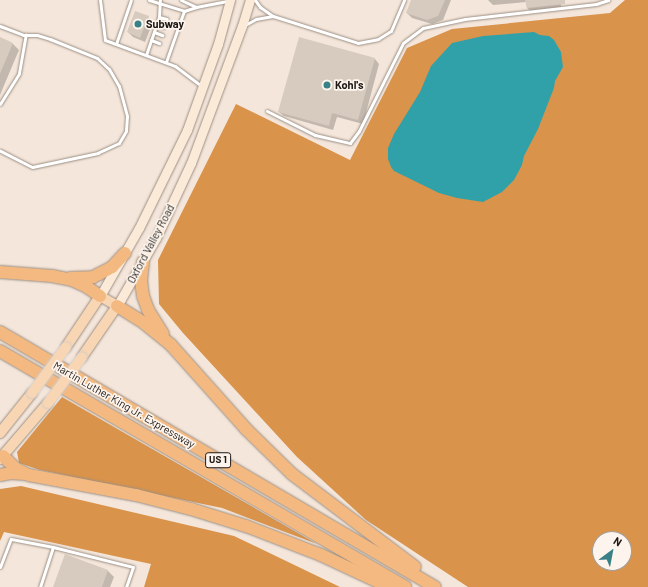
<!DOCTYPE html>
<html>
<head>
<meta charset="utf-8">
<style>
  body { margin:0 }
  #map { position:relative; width:648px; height:587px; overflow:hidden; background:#f4e6da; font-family:Barlow,sans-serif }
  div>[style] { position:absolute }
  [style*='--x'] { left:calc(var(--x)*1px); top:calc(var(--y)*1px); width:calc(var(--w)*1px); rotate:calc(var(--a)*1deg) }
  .forest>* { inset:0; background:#d9934b }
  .water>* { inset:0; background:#31a1a9 }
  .shadow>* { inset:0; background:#0003 }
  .building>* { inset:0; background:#d7cabe }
  .roads { filter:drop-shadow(0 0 1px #9c8f84) drop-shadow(0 0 1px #9c8f84) }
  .lane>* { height:3px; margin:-1.5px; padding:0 1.5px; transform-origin:1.5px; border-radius:1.5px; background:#fff }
  .secondary>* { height:9px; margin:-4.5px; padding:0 4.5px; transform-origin:4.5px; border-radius:4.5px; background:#fcead9 }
  .primary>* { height:10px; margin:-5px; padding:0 5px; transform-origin:5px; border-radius:5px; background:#f8d5b3 }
  .highway>* { height:12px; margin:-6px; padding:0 6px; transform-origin:6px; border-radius:6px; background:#f4b980 }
  .bridges { filter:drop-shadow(0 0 1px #cecccc) drop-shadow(0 0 1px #cecccc) }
  .primary-bridge>* { height:10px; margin:-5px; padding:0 5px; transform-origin:5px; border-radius:5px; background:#f8d5b3 }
  .dots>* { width:11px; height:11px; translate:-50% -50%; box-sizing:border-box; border:2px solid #fdf5ed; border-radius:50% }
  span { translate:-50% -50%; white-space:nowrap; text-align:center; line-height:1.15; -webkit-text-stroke:3.5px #fdf5ed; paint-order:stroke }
  .shield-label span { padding:1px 3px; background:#fdf5ed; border:1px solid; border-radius:3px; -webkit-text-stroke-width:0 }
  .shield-label { font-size:10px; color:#1e1915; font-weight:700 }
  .poi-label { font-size:11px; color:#1e1915; font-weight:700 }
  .left { translate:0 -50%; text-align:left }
  .street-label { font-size:11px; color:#1e1915 }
  .north { position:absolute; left:592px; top:531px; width:40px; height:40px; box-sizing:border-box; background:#fdf5ed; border:1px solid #a49d97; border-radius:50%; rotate:32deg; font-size:11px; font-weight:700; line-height:16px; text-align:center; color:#1e1915 }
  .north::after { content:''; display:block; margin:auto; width:14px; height:18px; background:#398186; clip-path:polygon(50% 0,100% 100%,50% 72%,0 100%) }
</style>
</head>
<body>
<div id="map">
  <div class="forest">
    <div style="clip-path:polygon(evenodd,625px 0,648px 0,648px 587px,468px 587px,366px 520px,297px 457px,183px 333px,159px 304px,158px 260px,236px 104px,350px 160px,407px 48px,452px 29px,610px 13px,625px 0,600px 539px,624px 539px,624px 563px,600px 563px,600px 539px)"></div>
    <div style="clip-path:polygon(62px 397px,317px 544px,222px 508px,40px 470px,19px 463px,17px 452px)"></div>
    <div style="clip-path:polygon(21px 486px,234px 536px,340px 587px,144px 587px,151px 564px,4px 532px,0 541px,0 489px)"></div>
  </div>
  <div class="water">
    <div style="clip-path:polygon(534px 32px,540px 35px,549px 36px,554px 40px,561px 52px,563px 67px,555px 81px,554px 88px,538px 129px,524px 156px,522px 165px,514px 180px,502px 192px,483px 202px,457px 198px,439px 193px,394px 171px,391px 167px,388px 159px,388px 148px,394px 134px,420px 92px,431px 66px,452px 43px,483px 36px)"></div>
  </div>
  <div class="shadow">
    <div style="clip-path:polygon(412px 0,451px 0,443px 20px,432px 24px,412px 18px,407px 13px)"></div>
    <div style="clip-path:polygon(488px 0,561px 0,561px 9px,532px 12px,527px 8px,526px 2px,493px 5px)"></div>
    <div style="clip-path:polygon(148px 17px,153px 22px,145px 42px,133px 37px,128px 32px)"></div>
    <div style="clip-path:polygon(0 38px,13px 44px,19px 50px,0 95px)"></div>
    <div style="clip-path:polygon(375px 59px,379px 64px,363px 124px,337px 117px,333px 130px,284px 116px,279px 112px)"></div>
    <div style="clip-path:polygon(107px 570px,114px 577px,110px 587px,54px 587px)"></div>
  </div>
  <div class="building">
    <div style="clip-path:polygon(411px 0,445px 0,438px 16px,427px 20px,406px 13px)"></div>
    <div style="clip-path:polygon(525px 0,565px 0,565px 4px,527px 8px)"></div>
    <div style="clip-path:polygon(135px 11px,149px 16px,140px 38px,127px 32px)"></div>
    <div style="clip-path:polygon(0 37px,13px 43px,0 74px)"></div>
    <div style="clip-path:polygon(299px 37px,375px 58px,358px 120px,332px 113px,329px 126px,278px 112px)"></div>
    <div style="clip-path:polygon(65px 554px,108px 570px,102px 587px,53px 587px)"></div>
  </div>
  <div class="roads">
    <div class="lane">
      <div style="--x:100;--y:0;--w:40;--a:82.9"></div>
      <div style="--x:105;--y:40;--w:75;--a:20.4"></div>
      <div style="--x:175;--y:66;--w:34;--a:37"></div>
      <div style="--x:149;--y:0;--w:37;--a:17"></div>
      <div style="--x:181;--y:0;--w:17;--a:25"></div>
      <div style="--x:255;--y:0;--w:9;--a:54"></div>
      <div style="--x:260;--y:7;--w:16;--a:35"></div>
      <div style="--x:273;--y:16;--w:89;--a:17.6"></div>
      <div style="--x:358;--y:43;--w:20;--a:-11"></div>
      <div style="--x:378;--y:39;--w:15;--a:-32"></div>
      <div style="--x:391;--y:31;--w:34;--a:-67"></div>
      <div style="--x:159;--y:17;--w:8;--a:14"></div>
      <div style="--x:156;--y:25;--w:8;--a:14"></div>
      <div style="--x:245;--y:25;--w:13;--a:-29"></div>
      <div style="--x:256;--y:19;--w:17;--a:-10"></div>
      <div style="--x:0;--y:26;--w:25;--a:21"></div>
      <div style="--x:23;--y:35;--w:14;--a:0"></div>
      <div style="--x:37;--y:35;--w:14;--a:17"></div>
      <div style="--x:50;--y:39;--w:51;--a:22"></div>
      <div style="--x:97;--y:58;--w:16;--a:43"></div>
      <div style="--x:109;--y:69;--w:20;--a:60"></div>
      <div style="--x:119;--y:86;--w:31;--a:75"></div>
      <div style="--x:127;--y:116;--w:15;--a:94"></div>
      <div style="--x:126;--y:131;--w:14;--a:120"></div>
      <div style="--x:119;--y:143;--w:23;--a:155"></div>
      <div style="--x:98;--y:153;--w:67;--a:168"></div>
      <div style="--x:32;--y:167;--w:36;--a:-153"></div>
      <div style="--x:154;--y:32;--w:9;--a:21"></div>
      <div style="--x:151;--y:40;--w:9;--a:21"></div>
      <div style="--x:116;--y:44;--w:46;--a:-71.2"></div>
      <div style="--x:146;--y:55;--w:40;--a:-71.1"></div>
      <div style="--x:159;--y:17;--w:17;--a:-87"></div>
      <div style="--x:166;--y:62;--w:54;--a:-70.6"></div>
      <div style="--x:184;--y:11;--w:13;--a:-18"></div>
      <div style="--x:196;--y:7;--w:33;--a:-11"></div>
      <div style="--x:0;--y:104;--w:36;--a:-58"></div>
      <div style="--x:19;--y:73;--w:39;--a:-80"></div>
      <div style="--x:267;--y:111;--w:54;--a:26.6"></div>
      <div style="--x:315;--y:135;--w:36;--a:13"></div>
      <div style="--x:350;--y:143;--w:15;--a:-53"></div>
      <div style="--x:359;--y:131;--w:98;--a:-63.4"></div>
      <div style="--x:403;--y:43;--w:25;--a:-37"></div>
      <div style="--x:423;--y:28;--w:43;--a:-12.1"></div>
      <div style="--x:465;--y:19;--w:132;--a:-6.5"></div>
      <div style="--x:596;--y:4;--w:13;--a:-18"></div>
      <div style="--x:0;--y:567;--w:30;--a:-69"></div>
      <div style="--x:11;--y:539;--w:43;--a:10.8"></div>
      <div style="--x:40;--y:587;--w:42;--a:-72"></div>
      <div style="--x:53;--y:547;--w:82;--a:14"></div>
      <div style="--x:133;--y:567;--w:21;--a:109"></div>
    </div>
    <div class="secondary">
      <div style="--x:100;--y:296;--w:78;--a:-60.2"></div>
      <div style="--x:139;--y:228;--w:109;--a:-63.9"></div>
      <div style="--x:187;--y:130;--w:91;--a:-70.2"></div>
      <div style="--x:218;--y:44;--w:46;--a:-74.7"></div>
      <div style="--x:117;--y:306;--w:78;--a:-60.2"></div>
      <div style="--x:156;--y:238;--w:83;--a:-65"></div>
      <div style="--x:191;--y:163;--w:146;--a:-69.6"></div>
      <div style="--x:242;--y:26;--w:27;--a:-73"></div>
    </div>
    <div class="primary">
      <div style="--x:66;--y:347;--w:61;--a:-56.3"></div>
      <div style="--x:100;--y:296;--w:20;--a:30"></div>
      <div style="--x:117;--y:306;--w:62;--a:124.5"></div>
      <div style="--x:0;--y:433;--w:51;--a:-51.3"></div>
      <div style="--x:0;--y:459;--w:74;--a:-49.4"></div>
    </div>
    <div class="highway">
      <div style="--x:143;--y:262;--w:18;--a:96"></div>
      <div style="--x:141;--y:280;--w:16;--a:83"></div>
      <div style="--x:143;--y:296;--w:15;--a:70"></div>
      <div style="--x:148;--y:310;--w:28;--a:58"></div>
      <div style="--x:0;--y:272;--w:52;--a:4.4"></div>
      <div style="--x:52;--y:276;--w:20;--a:11"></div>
      <div style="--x:72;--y:280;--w:17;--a:25"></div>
      <div style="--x:87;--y:287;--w:16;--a:35"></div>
      <div style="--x:70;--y:278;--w:23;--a:-2"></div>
      <div style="--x:93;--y:277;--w:7;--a:-27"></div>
      <div style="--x:99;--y:274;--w:15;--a:-28"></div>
      <div style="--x:112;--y:267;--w:19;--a:-47"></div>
      <div style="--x:117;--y:306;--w:32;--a:32"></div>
      <div style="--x:144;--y:323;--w:35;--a:39"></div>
      <div style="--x:171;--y:345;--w:113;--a:48.2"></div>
      <div style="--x:246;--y:429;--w:64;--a:44.4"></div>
      <div style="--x:292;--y:474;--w:154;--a:37.1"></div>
      <div style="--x:0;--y:332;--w:504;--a:30.38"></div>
      <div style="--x:0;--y:351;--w:469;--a:30.2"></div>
      <div style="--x:3;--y:456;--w:17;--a:45"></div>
      <div style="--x:15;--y:468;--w:16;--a:27"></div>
      <div style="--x:29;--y:475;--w:109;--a:10.6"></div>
      <div style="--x:136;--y:495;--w:57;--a:14.3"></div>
      <div style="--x:191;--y:509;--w:58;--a:17.2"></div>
      <div style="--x:246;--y:526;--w:80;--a:21.1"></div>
      <div style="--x:321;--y:555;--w:75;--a:25.2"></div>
      <div style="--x:0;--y:475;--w:11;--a:-10"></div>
      <div style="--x:11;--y:473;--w:14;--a:4"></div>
    </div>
  </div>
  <div class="bridges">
    <div class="primary-bridge">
      <div style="--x:32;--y:393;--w:57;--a:-53.5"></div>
      <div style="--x:48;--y:403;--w:57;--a:-53.5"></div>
    </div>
  </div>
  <div class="dots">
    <div style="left:138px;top:24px;background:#398186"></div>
    <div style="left:327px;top:85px;background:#398186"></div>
  </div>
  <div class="shield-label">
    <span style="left:218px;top:460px">US 1</span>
  </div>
  <div class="poi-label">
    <span class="left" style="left:146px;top:24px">Subway</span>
    <span class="left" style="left:335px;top:85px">Kohl's</span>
  </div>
  <div class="street-label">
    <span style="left:151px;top:244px;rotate:-62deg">Oxford Valley Road</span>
    <span style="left:124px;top:405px;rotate:30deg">Martin Luther King Jr. Expressway</span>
  </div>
  <div class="north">N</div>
</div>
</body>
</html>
